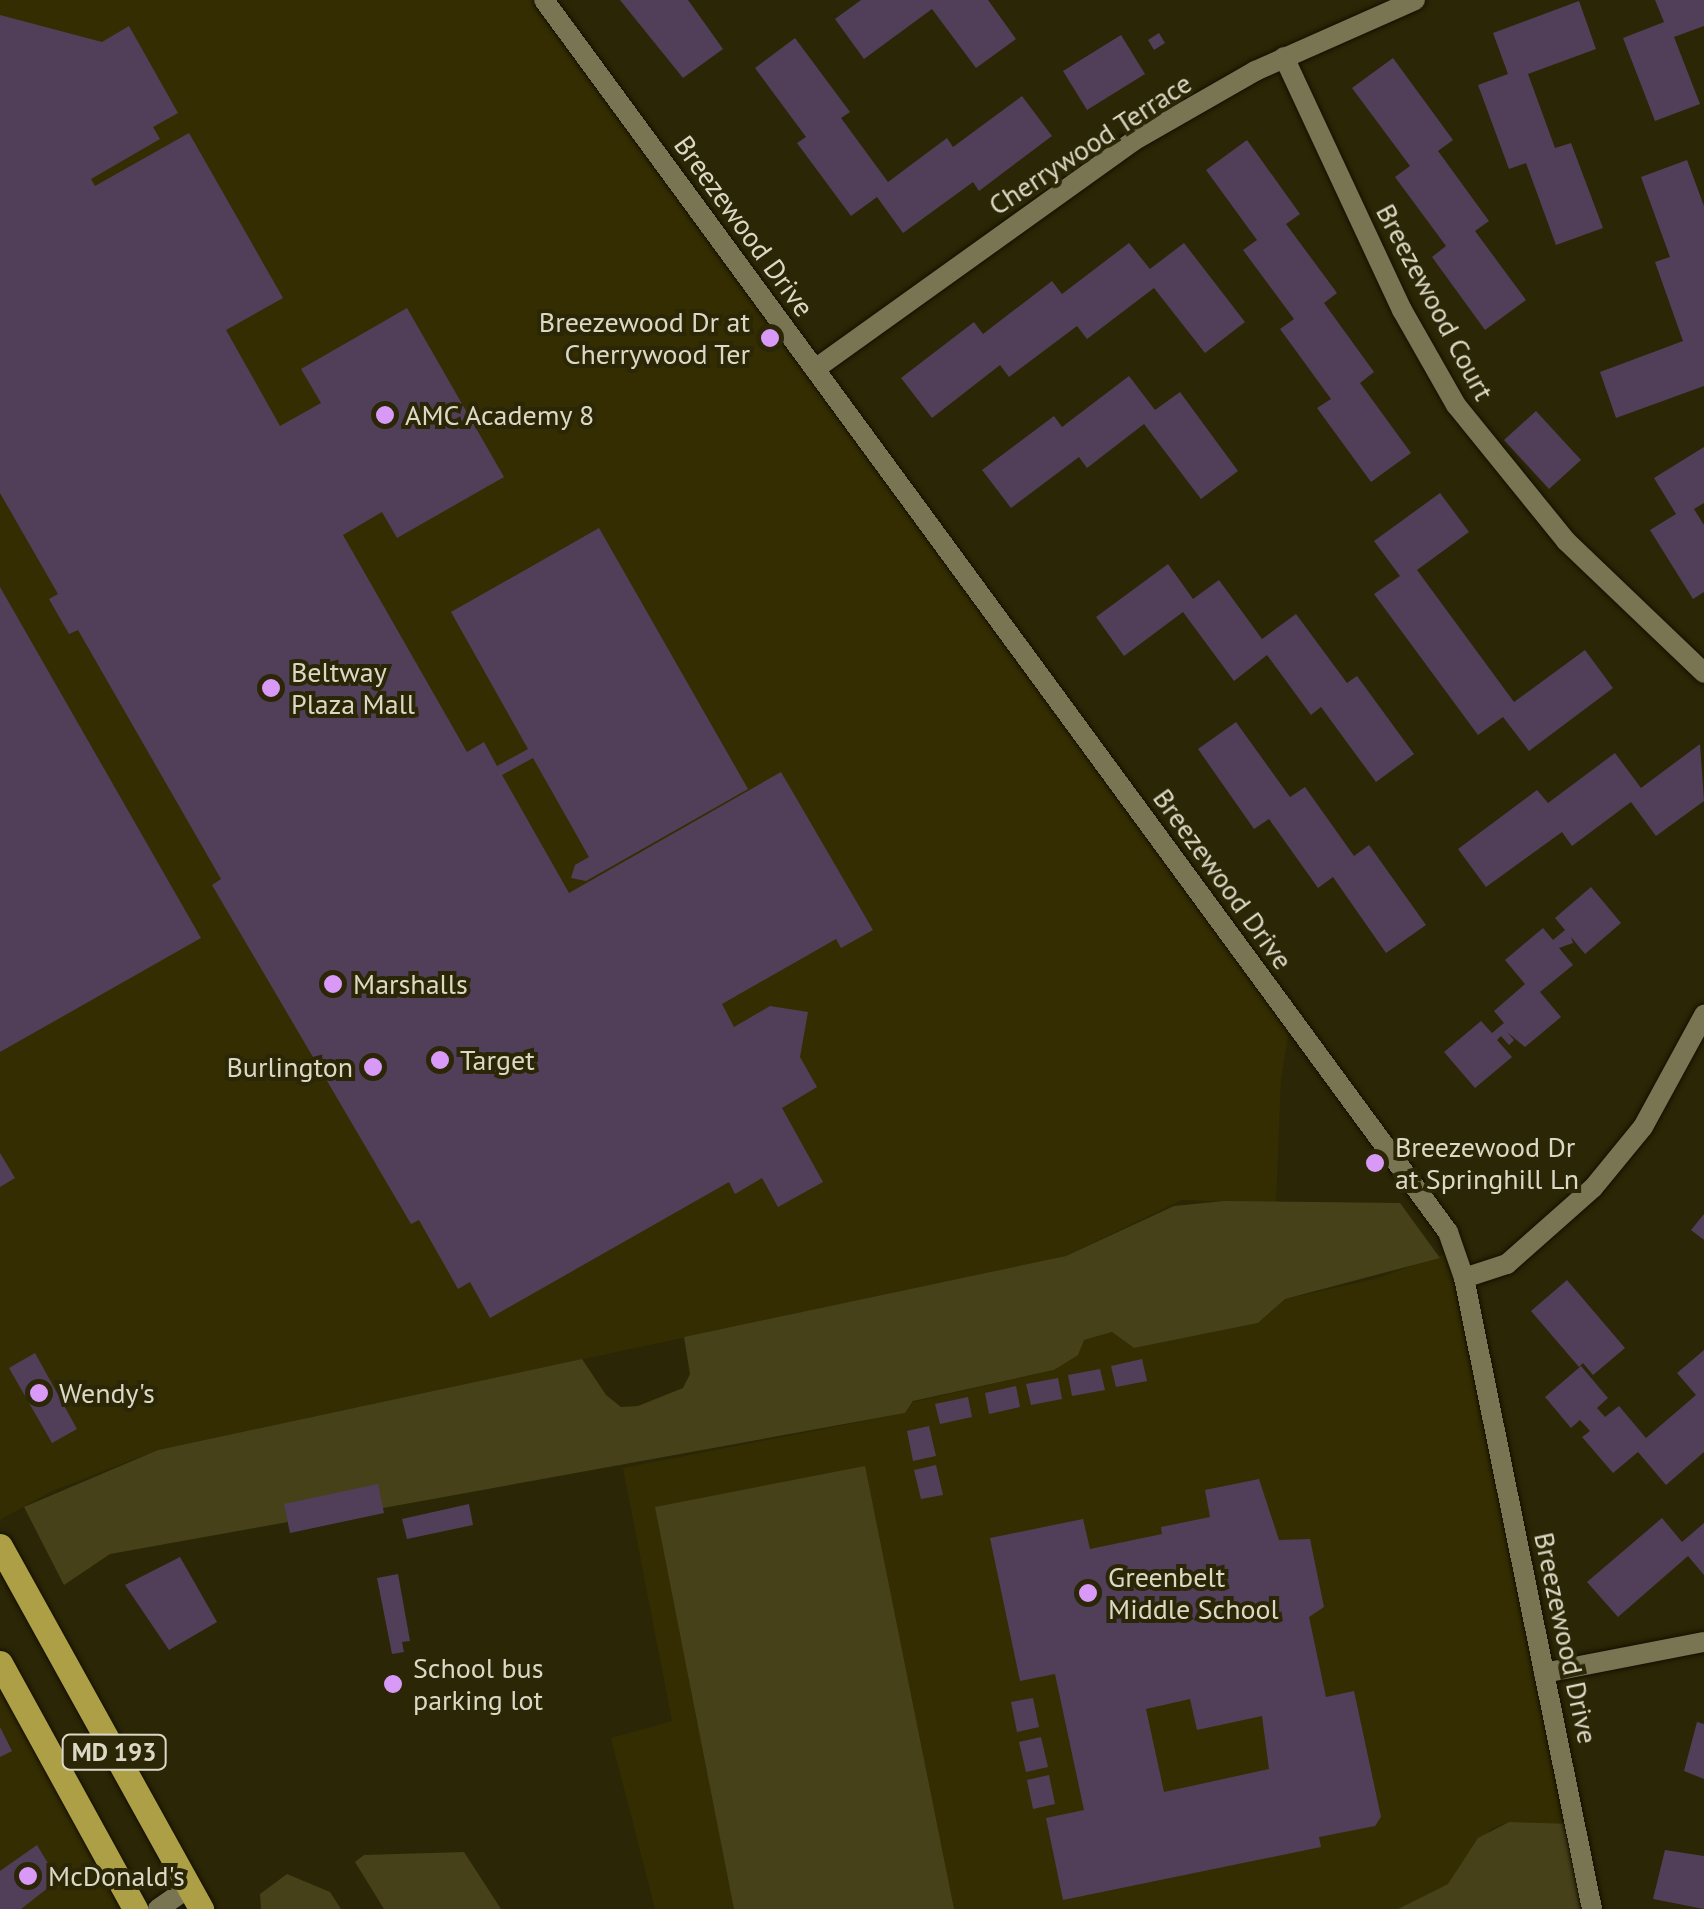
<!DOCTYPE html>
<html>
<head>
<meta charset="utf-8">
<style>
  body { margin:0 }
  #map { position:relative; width:1704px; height:1909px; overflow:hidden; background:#2b2605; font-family:"PT Sans",sans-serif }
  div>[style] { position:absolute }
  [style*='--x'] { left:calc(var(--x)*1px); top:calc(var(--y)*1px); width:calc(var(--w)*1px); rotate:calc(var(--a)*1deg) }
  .built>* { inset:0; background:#342d02 }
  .green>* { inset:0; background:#47411a }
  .building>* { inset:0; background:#513f5a }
  .roads { filter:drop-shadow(0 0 2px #130f00) drop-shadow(0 0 2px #130f00) }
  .minor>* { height:20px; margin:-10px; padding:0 10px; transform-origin:10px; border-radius:10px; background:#797452 }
  .tertiary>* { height:20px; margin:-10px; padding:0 10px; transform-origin:10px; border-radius:10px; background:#797452 }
  .primary>* { height:25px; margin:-12.5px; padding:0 12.5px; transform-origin:12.5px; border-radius:12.5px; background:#ad9f46 }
  .dots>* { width:28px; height:28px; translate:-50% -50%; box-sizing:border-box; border:5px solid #2b2605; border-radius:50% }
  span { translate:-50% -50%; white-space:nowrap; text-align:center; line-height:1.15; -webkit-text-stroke:8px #2b2605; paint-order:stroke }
  .shield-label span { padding:2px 8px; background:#2b2605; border:2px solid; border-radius:8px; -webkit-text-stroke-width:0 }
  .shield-label { font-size:25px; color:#dbd8c6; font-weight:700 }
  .street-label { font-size:28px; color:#dbd8c6 }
  .poi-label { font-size:28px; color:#dbd8c6 }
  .right { translate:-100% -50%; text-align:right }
  .left { translate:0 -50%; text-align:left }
</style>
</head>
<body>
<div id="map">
  <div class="built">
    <div style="clip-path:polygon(0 0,544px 0,1291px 1019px,1281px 1079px,1276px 1204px,1182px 1200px,1066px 1256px,158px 1450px,52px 1491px,0 1520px)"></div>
    <div style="clip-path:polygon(1457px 1250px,1576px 1824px,1509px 1822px,1491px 1829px,1448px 1884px,1398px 1909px,655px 1909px,611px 1738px,672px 1721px,623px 1468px,905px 1413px,913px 1402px,1054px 1370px,1084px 1340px,1112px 1332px,1134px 1348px,1258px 1323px,1285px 1299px,1375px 1279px)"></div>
    <div style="clip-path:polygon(0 1663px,135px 1909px,0 1909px)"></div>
  </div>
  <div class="green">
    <div style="clip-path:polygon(1224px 1201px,1400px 1203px,1440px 1258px,1285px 1299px,1258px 1323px,1134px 1348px,1112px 1332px,1084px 1340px,1078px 1355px,1054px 1370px,913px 1401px,905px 1413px,383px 1508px,285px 1504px,288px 1522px,110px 1554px,64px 1585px,24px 1507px,158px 1450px,582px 1359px,606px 1395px,621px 1407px,638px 1406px,683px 1388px,690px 1374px,684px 1337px,1066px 1256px,1174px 1206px)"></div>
    <div style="clip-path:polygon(865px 1466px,954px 1909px,734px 1909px,655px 1507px)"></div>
    <div style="clip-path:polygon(1509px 1822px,1576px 1824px,1592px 1909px,1398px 1909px,1448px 1884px,1478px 1838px)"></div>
    <div style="clip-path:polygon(464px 1852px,501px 1909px,384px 1909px,355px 1862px,364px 1855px)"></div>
    <div style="clip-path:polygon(287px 1874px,330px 1892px,341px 1909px,261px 1909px,260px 1894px)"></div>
  </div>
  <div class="building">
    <div style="clip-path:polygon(620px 0,688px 0,723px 49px,683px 78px)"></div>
    <div style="clip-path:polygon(861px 0,988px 0,1016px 39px,976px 68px,932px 9px,864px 59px,835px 19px)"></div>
    <div style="clip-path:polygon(1655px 0,1704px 0,1704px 26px,1674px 37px,1700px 104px,1655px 121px,1623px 38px,1664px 22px)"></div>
    <div style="clip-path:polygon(1579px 1px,1596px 49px,1528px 74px,1555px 148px,1571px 143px,1603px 228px,1556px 245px,1526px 163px,1509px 169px,1478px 85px,1508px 74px,1493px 33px)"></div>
    <div style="clip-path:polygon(0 15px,102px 42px,129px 26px,178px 113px,153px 127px,160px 139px,91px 179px,95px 186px,189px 133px,283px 298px,226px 330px,280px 426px,321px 403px,301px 369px,407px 308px,504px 477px,397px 538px,382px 512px,343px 535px,467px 752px,484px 742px,497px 766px,528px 749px,451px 612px,599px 528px,748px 789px,586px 881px,571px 878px,575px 865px,589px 857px,533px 758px,502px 775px,569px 893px,781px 772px,873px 930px,841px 948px,836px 939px,722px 1004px,734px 1027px,770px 1006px,808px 1012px,800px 1057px,817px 1087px,782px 1108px,823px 1182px,778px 1207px,762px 1178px,735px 1194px,729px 1182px,490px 1318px,470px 1282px,458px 1289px,419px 1220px,411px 1224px,212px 885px,221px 879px,78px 630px,69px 634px,49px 599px,58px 594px,0 493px)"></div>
    <div style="clip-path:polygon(1159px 33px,1165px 43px,1154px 50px,1148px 40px)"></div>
    <div style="clip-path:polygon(1121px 35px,1145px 74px,1087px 110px,1063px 71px)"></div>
    <div style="clip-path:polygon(795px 38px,850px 112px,841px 118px,888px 182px,947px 138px,953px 147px,1022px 96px,1052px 136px,979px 191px,973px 182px,903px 233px,877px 197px,851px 216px,797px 143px,806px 137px,755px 68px)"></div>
    <div style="clip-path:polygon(1393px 58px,1453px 140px,1438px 151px,1489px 221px,1475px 231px,1526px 300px,1485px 330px,1432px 257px,1446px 246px,1395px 177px,1410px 166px,1352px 88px)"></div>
    <div style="clip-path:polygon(1247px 140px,1300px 214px,1286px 224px,1337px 293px,1324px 303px,1374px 372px,1360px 383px,1411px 453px,1371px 482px,1317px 408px,1331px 399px,1280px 329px,1294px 319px,1243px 250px,1257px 240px,1206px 170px)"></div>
    <div style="clip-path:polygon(1687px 160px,1704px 206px,1704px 386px,1616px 418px,1600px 372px,1683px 341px,1655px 262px,1670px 257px,1641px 177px)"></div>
    <div style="clip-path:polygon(1129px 243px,1150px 269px,1184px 243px,1245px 322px,1205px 353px,1154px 288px,1087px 339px,1077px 326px,1009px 377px,1000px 365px,932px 418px,901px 378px,974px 322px,983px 334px,1052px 281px,1062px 294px)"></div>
    <div style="clip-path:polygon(1129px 376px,1155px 410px,1180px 392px,1238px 471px,1201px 499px,1144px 424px,1087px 468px,1079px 457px,1011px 508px,982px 470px,1054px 416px,1062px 427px)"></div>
    <div style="clip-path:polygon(1536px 411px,1581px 460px,1549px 489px,1504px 440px)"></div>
    <div style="clip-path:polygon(1704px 447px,1704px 503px,1694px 509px,1704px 525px,1704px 592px,1693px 599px,1650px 530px,1676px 514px,1654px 478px)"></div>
    <div style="clip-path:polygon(1440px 493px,1469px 532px,1417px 570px,1514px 702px,1585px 650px,1613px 688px,1529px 751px,1503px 717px,1478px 735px,1374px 594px,1400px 576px,1374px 541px)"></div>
    <div style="clip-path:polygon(1168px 564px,1193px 599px,1219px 580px,1262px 639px,1296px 614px,1347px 683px,1357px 676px,1414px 754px,1376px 782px,1321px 707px,1311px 715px,1267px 655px,1234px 681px,1183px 612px,1124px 656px,1096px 617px)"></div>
    <div style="clip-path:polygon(0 587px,201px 938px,0 1052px)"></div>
    <div style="clip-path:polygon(1236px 722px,1290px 797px,1305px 787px,1354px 856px,1369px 845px,1426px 925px,1386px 953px,1333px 877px,1318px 888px,1269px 819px,1254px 829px,1198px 749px)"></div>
    <div style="clip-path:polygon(1700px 744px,1704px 801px,1656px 836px,1631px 802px,1572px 846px,1562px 832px,1486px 887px,1458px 849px,1537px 790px,1548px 803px,1615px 753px,1641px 788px)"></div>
    <div style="clip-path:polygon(1591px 887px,1621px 923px,1585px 954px,1571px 937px,1573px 943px,1559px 948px,1573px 965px,1540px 992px,1561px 1017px,1525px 1047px,1507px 1032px,1514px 1040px,1509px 1045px,1501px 1036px,1497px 1040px,1512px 1057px,1475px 1088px,1444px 1052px,1481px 1021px,1492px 1033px,1504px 1023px,1494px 1011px,1525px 984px,1505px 960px,1543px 928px,1553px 940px,1565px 930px,1555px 918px)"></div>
    <div style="clip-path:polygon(0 1153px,15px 1178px,0 1187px)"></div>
    <div style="clip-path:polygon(1704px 1214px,1704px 1240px,1691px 1230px)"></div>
    <div style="clip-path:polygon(1567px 1280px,1625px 1348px,1593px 1375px,1583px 1363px,1579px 1367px,1531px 1311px)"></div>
    <div style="clip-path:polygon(1704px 1350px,1704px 1452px,1666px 1485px,1638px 1452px,1613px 1473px,1582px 1437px,1590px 1431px,1580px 1420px,1571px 1428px,1545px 1397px,1581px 1366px,1608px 1398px,1597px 1408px,1605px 1417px,1619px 1406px,1646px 1438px,1696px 1395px,1677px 1373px)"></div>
    <div style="clip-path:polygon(35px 1353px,77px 1429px,52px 1443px,9px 1368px)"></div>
    <div style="clip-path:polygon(1142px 1359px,1147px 1381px,1116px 1387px,1111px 1366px)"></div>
    <div style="clip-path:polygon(1100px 1369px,1105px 1390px,1072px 1396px,1068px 1375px)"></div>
    <div style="clip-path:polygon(1058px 1378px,1062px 1399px,1031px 1405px,1026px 1384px)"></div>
    <div style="clip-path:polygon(1016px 1386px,1020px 1407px,989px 1414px,985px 1393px)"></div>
    <div style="clip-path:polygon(968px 1397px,972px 1417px,940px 1424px,935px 1404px)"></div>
    <div style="clip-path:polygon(929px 1426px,936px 1456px,913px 1461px,907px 1431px)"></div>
    <div style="clip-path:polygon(936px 1465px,943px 1495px,921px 1499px,914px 1470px)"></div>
    <div style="clip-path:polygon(evenodd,1259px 1479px,1279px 1540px,1310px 1539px,1324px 1607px,1309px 1617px,1326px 1697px,1354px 1691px,1381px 1817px,1375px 1826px,1319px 1837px,1321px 1847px,1063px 1900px,1046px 1818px,1084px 1810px,1055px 1674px,1020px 1681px,990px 1538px,1083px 1519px,1090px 1549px,1162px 1534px,1161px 1527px,1210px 1517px,1205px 1490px,1259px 1479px,1190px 1699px,1197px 1730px,1262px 1716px,1269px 1769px,1164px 1792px,1146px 1709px,1190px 1699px)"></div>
    <div style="clip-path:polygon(378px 1484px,384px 1513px,290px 1533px,284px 1504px)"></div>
    <div style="clip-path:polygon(469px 1504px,473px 1525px,407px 1539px,402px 1519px)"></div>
    <div style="clip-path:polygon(1662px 1518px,1682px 1542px,1704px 1523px,1704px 1575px,1688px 1556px,1618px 1617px,1587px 1582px)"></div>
    <div style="clip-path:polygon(180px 1557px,217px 1622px,169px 1650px,125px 1585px)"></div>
    <div style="clip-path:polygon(398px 1574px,410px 1641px,402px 1642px,404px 1652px,392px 1654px,377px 1578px)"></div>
    <div style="clip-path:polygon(1033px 1698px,1039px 1727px,1017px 1732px,1011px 1702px)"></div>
    <div style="clip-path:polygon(1697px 1722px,1704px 1724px,1704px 1779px,1684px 1771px)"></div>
    <div style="clip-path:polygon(0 1727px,12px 1751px,0 1757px)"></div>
    <div style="clip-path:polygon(1041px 1737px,1048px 1767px,1026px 1772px,1019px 1742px)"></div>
    <div style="clip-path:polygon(1049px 1775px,1055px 1804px,1033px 1809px,1027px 1780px)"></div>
    <div style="clip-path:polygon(37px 1845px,58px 1880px,21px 1909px,0 1909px,0 1871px)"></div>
    <div style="clip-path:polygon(1665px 1850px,1704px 1856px,1704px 1909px,1653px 1899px)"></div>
  </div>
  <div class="roads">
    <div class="minor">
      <div style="--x:1284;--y:57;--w:279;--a:65"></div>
      <div style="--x:1402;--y:310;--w:109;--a:60.4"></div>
      <div style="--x:1456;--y:405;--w:175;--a:51"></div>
      <div style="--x:1566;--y:541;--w:191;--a:43.7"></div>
      <div style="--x:815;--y:369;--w:391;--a:-35.6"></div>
      <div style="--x:1133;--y:141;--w:141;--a:-29.8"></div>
      <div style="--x:1255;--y:71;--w:175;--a:-23.9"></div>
      <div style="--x:1464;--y:1278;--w:45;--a:-18"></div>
      <div style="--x:1507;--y:1264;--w:115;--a:-41.5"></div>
      <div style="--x:1593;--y:1188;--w:79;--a:-50.7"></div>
      <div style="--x:1643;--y:1127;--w:128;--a:-61.4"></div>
      <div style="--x:1544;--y:1673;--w:163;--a:-11"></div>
      <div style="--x:158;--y:1909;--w:38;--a:-35"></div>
    </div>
    <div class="tertiary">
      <div style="--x:544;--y:0;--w:1528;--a:53.73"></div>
      <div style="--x:1448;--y:1232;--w:49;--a:70.8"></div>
      <div style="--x:1464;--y:1278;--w:644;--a:78.53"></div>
    </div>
    <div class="primary">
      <div style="--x:0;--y:1546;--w:415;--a:61"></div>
      <div style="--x:0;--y:1663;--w:281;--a:61.2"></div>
    </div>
  </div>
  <div class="dots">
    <div style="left:770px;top:338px;background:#d99af7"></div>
    <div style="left:385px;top:415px;background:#d99af7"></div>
    <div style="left:271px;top:688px;background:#d99af7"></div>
    <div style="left:333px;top:984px;background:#d99af7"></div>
    <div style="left:440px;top:1060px;background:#d99af7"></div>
    <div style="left:373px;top:1067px;background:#d99af7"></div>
    <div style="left:1375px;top:1163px;background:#d99af7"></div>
    <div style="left:39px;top:1393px;background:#d99af7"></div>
    <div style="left:1088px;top:1593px;background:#d99af7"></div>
    <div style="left:393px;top:1684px;background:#d99af7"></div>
    <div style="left:28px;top:1876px;background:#d99af7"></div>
  </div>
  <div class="shield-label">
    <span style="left:114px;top:1752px">MD 193</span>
  </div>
  <div class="street-label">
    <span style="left:1090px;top:144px;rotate:-33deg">Cherrywood Terrace</span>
    <span style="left:744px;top:226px;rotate:54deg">Breezewood Drive</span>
    <span style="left:1435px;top:302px;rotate:62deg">Breezewood Court</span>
    <span style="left:1223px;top:879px;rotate:54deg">Breezewood Drive</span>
    <span style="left:1566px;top:1638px;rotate:78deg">Breezewood Drive</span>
  </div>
  <div class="poi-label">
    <span class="right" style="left:750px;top:338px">Breezewood Dr at<br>Cherrywood Ter</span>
    <span class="left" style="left:405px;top:415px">AMC Academy 8</span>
    <span class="left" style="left:291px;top:688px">Beltway<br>Plaza Mall</span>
    <span class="left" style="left:353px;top:984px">Marshalls</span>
    <span class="left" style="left:460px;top:1060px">Target</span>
    <span class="right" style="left:353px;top:1067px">Burlington</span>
    <span class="left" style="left:1395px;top:1163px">Breezewood Dr<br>at Springhill Ln</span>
    <span class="left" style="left:59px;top:1393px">Wendy's</span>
    <span class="left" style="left:1108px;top:1593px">Greenbelt<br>Middle School</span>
    <span class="left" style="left:413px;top:1684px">School bus<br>parking lot</span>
    <span class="left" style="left:48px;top:1876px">McDonald's</span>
  </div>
</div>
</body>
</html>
